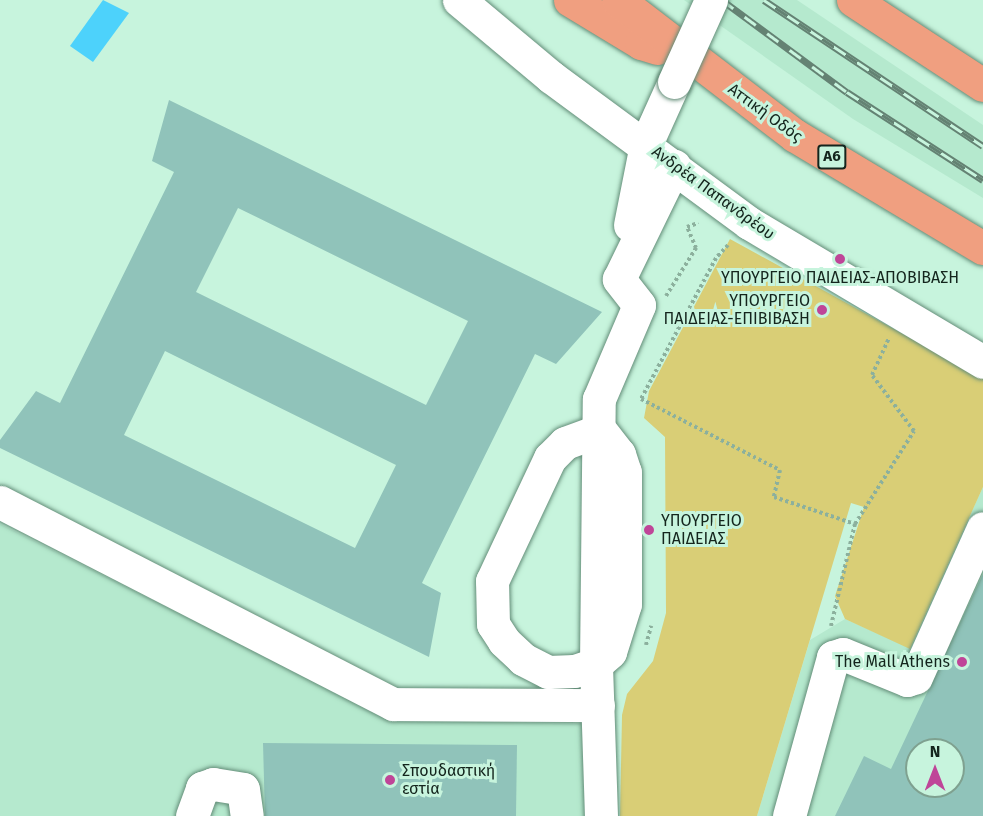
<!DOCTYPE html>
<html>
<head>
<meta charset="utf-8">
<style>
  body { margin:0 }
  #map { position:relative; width:983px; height:816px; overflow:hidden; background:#c7f4dd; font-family:"Fira Sans",sans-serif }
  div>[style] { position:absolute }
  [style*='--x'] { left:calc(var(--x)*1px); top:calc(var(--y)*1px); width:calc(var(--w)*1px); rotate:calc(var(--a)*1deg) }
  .built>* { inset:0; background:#b5e9ce }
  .green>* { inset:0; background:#d9ce76 }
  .water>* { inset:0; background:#4dd2fb }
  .building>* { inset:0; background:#90c3ba }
  .path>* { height:4px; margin-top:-2px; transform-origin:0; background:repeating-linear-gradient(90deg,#8cb09d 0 3px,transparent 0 6px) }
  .roads { filter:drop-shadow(0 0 2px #638d78) drop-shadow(0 0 2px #638d78) }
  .minor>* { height:33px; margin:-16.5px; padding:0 16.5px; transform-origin:16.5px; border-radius:16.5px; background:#fff }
  .highway>* { height:33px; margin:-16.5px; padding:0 16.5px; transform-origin:16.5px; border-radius:16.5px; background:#f09f80 }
  .rail>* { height:7px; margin-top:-3.5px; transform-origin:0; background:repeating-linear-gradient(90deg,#c7f4dd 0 14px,#648273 0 28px); box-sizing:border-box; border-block:2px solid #648273 }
  .bridges { filter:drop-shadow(0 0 2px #638d78) drop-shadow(0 0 2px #638d78) }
  .minor-bridge>* { height:33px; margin:-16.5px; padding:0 16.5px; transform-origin:16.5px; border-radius:16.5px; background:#fff }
  .dots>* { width:16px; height:16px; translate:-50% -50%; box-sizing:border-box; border:3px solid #c7f4dd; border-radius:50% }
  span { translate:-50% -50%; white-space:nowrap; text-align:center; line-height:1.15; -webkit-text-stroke:6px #c7f4dd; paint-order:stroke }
  .shield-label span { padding:2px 4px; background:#c7f4dd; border:2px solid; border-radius:4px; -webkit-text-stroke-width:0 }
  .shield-label { font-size:15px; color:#14251d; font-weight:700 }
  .street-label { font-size:16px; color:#14251d }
  .poi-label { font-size:16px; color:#14251d }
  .right { translate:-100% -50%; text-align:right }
  .left { translate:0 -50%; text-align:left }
  .north { position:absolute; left:905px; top:738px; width:60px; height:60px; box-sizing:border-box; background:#c7f4dd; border:2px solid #7fa190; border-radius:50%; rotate:0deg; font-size:16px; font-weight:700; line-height:24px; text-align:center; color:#14251d }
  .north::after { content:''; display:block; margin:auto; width:21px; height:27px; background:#bf4598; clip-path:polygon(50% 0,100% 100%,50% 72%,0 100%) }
</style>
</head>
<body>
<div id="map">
  <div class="built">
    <div style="clip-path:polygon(684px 0,797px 0,983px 125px,983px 198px,853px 119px)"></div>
    <div style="clip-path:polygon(evenodd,983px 487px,983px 816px,757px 816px,810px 640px,845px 619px,910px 648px,983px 487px,917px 750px,953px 750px,953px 786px,917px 786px,917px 750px)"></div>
    <div style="clip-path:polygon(0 524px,393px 720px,584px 724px,584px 816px,0 816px)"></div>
  </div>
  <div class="green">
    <div style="clip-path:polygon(730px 239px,983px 378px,983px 487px,910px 649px,845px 619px,835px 596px,864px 507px,851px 503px,757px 816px,620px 816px,622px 715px,627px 694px,653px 661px,666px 613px,665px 437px,644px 418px,649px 391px)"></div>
  </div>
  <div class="water">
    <div style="clip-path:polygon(103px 0,129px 13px,93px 62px,70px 46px)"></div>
  </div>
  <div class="building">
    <div style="clip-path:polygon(evenodd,169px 100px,602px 312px,556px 364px,535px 354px,422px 583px,441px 593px,429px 657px,0 448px,0 440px,36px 391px,60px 403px,174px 172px,152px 161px,169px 100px,238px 208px,468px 321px,426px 405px,196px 292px,238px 208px,169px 100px,165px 351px,396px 465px,355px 548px,124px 435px,165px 351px)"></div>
    <div style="clip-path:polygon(evenodd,983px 574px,983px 816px,835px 816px,864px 756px,891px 769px,983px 574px,917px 750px,953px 750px,953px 786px,917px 786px,917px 750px)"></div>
    <div style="clip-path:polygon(263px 743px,517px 745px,516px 816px,265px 816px)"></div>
  </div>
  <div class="path">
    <div style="--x:728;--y:245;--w:18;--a:133"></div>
    <div style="--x:716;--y:258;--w:160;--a:118"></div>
    <div style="--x:641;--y:399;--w:156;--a:27.1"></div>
    <div style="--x:780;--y:470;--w:28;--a:103"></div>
    <div style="--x:774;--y:497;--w:85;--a:18.4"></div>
    <div style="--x:666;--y:296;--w:57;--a:-58"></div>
    <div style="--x:696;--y:248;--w:23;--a:-113"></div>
    <div style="--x:687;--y:227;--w:12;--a:-20"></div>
    <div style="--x:831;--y:626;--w:105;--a:-76.8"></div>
    <div style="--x:855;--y:524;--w:110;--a:-57.6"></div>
    <div style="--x:914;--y:431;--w:70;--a:-126.9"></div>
    <div style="--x:872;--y:375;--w:41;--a:-65.3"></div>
    <div style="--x:646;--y:645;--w:20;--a:-75"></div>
  </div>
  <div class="roads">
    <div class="minor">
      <div style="--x:459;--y:0;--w:120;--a:39.9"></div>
      <div style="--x:551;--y:77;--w:246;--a:36.4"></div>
      <div style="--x:749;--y:223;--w:272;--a:30.7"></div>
      <div style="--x:630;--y:225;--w:83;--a:-78.8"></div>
      <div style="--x:646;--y:144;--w:68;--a:-65.7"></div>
      <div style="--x:600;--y:430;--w:31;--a:52"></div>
      <div style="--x:619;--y:454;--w:19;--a:72"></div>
      <div style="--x:625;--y:472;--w:132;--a:90"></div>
      <div style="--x:625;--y:604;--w:50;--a:107.4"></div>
      <div style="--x:610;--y:652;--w:18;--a:139"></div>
      <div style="--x:596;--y:664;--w:23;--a:162"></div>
      <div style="--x:574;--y:671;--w:26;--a:178"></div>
      <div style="--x:548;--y:672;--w:28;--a:-153"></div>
      <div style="--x:523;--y:659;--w:26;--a:-137"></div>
      <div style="--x:504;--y:641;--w:20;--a:-123"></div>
      <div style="--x:493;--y:624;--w:43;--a:-91.3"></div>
      <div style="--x:492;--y:581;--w:136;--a:-64.8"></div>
      <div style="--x:550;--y:458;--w:21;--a:-45"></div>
      <div style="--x:565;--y:443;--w:37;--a:-20"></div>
      <div style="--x:0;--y:502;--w:442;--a:27.2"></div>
      <div style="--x:393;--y:704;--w:205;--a:0.3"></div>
      <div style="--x:192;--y:816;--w:30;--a:-70"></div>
      <div style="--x:202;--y:788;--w:12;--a:-20"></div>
      <div style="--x:213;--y:784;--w:30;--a:9"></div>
      <div style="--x:243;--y:789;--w:27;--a:82"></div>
      <div style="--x:601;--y:816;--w:152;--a:-91.9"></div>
      <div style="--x:596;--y:664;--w:265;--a:-89.4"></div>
      <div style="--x:599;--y:399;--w:102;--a:-66.9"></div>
      <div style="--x:639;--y:305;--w:33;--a:-128"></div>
      <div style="--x:619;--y:279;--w:126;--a:-64"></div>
      <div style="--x:789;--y:816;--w:165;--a:-74.5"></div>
      <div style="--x:833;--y:657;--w:10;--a:-17"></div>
      <div style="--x:843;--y:654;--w:69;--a:22.1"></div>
      <div style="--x:907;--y:680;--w:9;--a:-18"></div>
      <div style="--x:916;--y:677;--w:163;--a:-65.8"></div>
    </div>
    <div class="highway">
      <div style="--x:570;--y:0;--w:83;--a:31.2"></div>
      <div style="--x:641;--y:43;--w:17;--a:17"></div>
      <div style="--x:618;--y:0;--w:222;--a:37.5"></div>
      <div style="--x:794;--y:135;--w:220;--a:30.9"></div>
      <div style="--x:853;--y:0;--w:155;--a:33.2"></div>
    </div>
  </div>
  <div class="rail">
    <div style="--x:722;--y:0;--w:155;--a:36.4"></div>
    <div style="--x:847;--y:92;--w:162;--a:32.9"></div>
    <div style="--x:764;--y:0;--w:263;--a:33.7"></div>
  </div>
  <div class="bridges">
    <div class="minor-bridge">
      <div style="--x:674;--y:82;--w:90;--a:-65.7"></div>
    </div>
  </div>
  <div class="dots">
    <div style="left:840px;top:259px;background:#bf4598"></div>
    <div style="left:822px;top:310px;background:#bf4598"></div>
    <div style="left:649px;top:530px;background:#bf4598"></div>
    <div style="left:962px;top:662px;background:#bf4598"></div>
    <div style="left:390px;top:780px;background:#bf4598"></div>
  </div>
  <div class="shield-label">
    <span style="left:832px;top:157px">Α6</span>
  </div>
  <div class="street-label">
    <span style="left:765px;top:113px;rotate:36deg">Αττική Οδός</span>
    <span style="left:713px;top:193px;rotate:36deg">Ανδρέα Παπανδρέου</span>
  </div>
  <div class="poi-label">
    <span style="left:840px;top:278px">ΥΠΟΥΡΓΕΙΟ ΠΑΙΔΕΙΑΣ-ΑΠΟΒΙΒΑΣΗ</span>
    <span class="right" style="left:810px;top:310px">ΥΠΟΥΡΓΕΙΟ<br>ΠΑΙΔΕΙΑΣ-ΕΠΙΒΙΒΑΣΗ</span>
    <span class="left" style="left:661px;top:530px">ΥΠΟΥΡΓΕΙΟ<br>ΠΑΙΔΕΙΑΣ</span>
    <span class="right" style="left:950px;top:662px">The Mall Athens</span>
    <span class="left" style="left:402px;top:780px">Σπουδαστική<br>εστία</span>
  </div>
  <div class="north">N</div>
</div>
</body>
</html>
